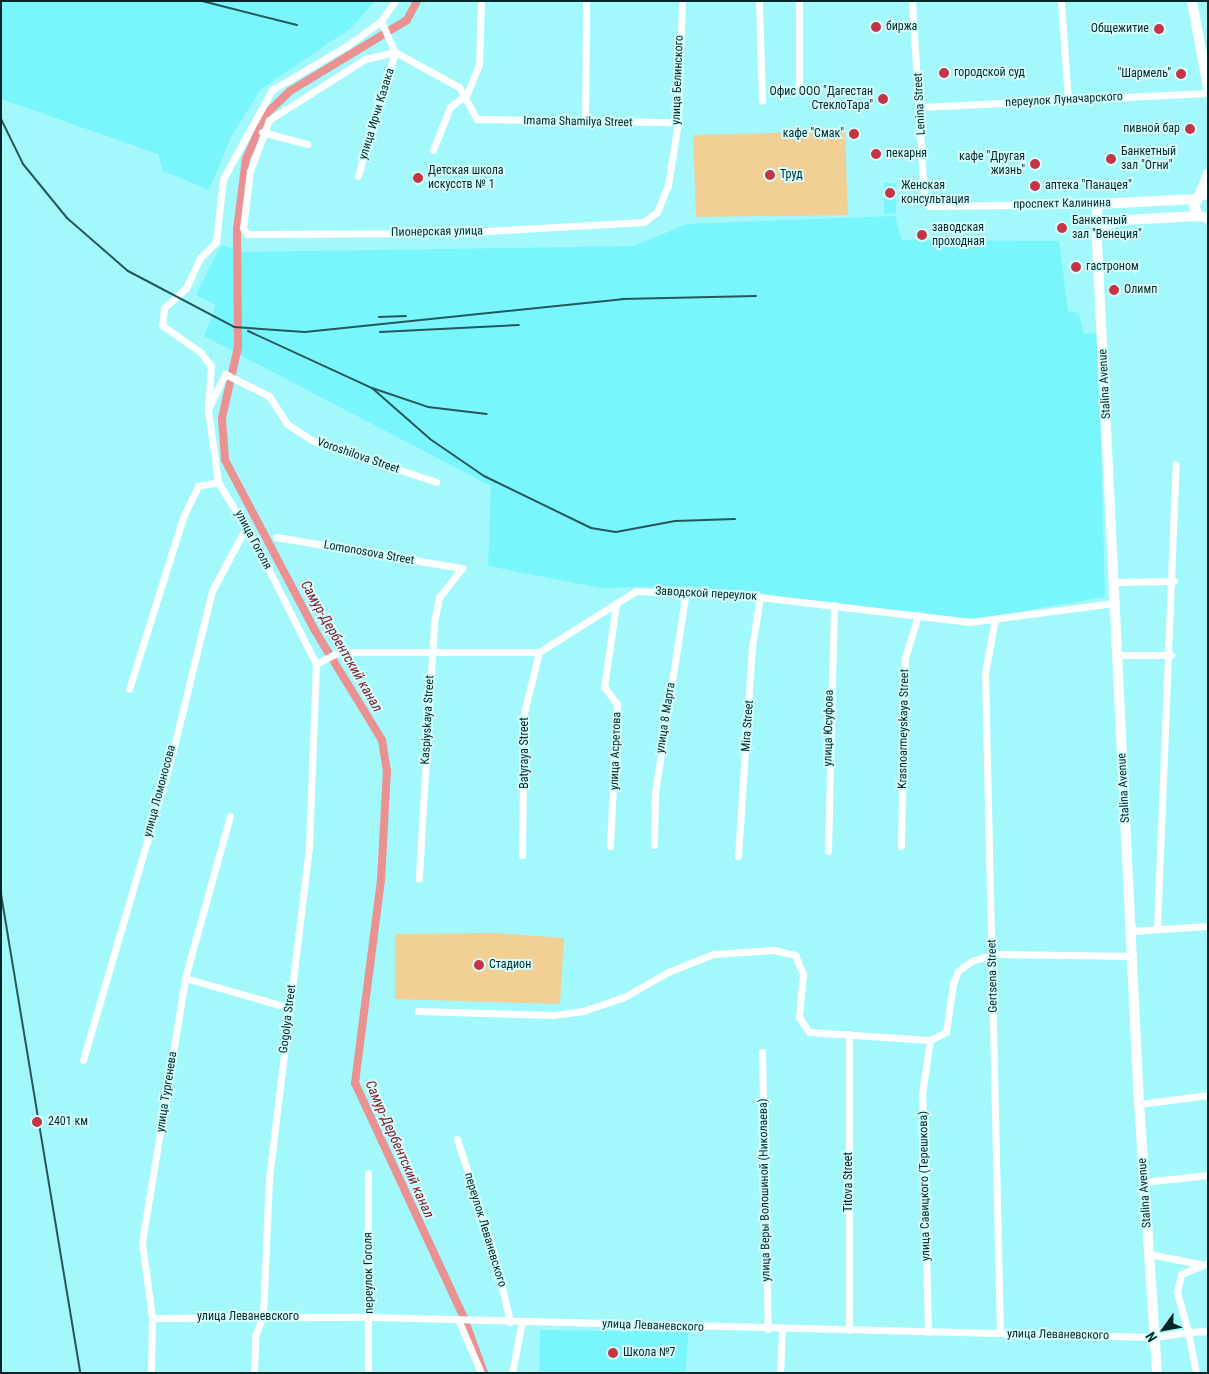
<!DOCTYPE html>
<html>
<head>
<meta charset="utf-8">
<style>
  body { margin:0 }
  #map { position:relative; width:1209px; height:1374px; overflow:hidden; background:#a3f8fc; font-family:"Roboto Condensed",sans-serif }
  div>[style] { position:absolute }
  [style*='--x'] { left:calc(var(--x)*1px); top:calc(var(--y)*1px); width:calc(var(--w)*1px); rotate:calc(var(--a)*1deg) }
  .built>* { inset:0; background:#78f6fc }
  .green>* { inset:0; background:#f1cf95 }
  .canal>* { height:8px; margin:-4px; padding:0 4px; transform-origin:4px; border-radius:4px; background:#ea9191 }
  .street>* { height:7px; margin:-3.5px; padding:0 3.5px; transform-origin:3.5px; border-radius:3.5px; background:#fff }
  .secondary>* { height:10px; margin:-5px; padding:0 5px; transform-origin:5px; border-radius:5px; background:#fff }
  .rail>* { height:2px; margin:-1px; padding:0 1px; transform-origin:1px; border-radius:1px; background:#26575a }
  .dots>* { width:14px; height:14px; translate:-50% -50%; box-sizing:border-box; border:2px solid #d5fdfe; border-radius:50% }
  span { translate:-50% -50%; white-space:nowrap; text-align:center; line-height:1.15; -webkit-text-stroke:4px #d5fdfe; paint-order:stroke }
  .poi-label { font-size:12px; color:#012729 }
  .left { translate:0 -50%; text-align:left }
  .right { translate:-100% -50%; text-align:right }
  .street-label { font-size:12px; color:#012729 }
  .water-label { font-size:14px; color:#851d29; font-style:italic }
  .frame { position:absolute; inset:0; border:2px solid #012729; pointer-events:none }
  .north { position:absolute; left:1139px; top:1304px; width:50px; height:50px; -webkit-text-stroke:4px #d5fdfe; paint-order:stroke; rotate:238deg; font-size:14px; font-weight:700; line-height:20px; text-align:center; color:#012729 }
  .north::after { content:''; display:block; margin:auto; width:18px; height:22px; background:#012729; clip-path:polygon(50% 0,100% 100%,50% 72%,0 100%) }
</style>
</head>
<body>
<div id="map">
  <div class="built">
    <div style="clip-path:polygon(1px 1px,375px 1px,351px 28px,261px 89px,231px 137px,209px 190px,163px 171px,158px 154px,1px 99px)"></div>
    <div style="clip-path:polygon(884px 183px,896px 183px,896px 213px,884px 214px)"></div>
    <div style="clip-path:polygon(895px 216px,902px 240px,1059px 241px,1068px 311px,1079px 313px,1084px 334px,1098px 333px,1105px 597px,976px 619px,686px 586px,601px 588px,488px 566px,491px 486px,204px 336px,216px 305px,196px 295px,221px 245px,245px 252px,634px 246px,687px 224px)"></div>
    <div style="clip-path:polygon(540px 1330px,689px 1332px,685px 1373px,539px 1373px)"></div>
  </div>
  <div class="green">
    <div style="clip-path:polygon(845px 131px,848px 215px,696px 217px,693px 135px)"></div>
    <div style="clip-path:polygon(496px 933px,564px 938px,560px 1004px,395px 999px,395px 934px)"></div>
  </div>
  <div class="canal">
    <div style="--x:417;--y:1;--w:21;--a:118"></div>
    <div style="--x:407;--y:20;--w:137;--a:148.7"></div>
    <div style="--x:290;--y:91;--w:33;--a:136"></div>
    <div style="--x:266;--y:114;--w:49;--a:114"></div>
    <div style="--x:246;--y:159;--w:71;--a:97.3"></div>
    <div style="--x:237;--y:229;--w:118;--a:89.5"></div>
    <div style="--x:238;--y:347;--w:73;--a:102.7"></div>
    <div style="--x:222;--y:418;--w:42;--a:85.9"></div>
    <div style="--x:225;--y:460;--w:191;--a:62.2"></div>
    <div style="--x:314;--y:629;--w:130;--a:58.5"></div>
    <div style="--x:382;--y:740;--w:30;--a:81"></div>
    <div style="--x:387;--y:770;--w:110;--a:93.1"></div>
    <div style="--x:381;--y:880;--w:205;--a:97.3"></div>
    <div style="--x:355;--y:1083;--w:259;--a:65.1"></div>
    <div style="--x:464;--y:1318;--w:59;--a:70"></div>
  </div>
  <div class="street">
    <div style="--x:759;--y:1;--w:100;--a:88.3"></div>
    <div style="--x:799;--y:1;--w:90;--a:90"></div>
    <div style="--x:912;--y:1;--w:195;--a:86.5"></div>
    <div style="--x:924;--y:196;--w:11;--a:63"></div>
    <div style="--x:929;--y:206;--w:169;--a:-0.7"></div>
    <div style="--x:1061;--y:1;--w:99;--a:86"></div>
    <div style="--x:381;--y:21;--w:34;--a:66"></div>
    <div style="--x:395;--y:52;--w:73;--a:28.7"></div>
    <div style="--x:459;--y:87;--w:37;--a:61"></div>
    <div style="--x:477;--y:119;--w:201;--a:0.9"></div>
    <div style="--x:921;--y:107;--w:287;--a:-2.8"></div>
    <div style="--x:585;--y:123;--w:122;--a:-89.5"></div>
    <div style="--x:262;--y:132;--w:47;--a:14.9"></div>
    <div style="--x:433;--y:150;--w:46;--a:-68.4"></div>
    <div style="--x:450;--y:107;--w:21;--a:-37"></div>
    <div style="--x:467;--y:94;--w:31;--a:-68"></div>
    <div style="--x:479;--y:65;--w:64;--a:-88.2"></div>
    <div style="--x:358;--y:176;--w:129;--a:-73.4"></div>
    <div style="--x:395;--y:52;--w:31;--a:167"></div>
    <div style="--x:365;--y:59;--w:114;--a:147.6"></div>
    <div style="--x:269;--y:120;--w:54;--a:110.4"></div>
    <div style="--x:250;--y:171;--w:57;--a:97"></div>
    <div style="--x:243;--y:228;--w:7;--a:56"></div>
    <div style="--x:247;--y:234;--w:205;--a:-0.3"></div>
    <div style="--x:452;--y:233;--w:192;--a:-3.3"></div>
    <div style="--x:644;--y:222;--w:16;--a:-38"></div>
    <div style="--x:657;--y:212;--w:29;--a:-68"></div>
    <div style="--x:668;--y:185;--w:64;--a:-81"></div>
    <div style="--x:678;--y:122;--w:121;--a:-88.1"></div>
    <div style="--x:209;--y:407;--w:37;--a:-64"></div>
    <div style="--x:225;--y:374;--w:49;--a:26.6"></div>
    <div style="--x:269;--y:396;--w:33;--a:57"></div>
    <div style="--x:287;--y:424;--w:31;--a:33"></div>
    <div style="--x:313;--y:441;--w:130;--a:18.4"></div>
    <div style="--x:276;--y:537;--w:189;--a:9.5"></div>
    <div style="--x:462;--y:568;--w:37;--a:128"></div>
    <div style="--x:439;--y:597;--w:26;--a:101"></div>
    <div style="--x:434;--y:623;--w:256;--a:93.4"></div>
    <div style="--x:1116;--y:582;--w:58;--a:-1"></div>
    <div style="--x:995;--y:619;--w:55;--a:100.5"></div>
    <div style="--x:985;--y:673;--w:660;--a:88.7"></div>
    <div style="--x:1116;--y:655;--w:55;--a:0"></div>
    <div style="--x:316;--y:664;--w:26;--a:-28"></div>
    <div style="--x:339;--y:652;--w:200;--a:0"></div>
    <div style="--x:539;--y:652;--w:115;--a:-32.2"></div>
    <div style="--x:636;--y:591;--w:124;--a:2.8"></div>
    <div style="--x:760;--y:597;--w:211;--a:6.8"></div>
    <div style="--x:970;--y:622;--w:145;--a:-7.5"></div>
    <div style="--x:129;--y:689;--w:182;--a:-72.5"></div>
    <div style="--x:184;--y:515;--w:32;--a:-64"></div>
    <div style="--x:198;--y:486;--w:20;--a:-11"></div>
    <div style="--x:654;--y:845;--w:52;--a:-88.9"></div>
    <div style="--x:655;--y:793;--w:204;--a:-81.3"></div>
    <div style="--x:610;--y:846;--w:142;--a:-87.2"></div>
    <div style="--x:617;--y:704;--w:21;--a:-127"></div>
    <div style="--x:604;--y:687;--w:83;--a:-81.7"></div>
    <div style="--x:901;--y:846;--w:188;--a:-88.8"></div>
    <div style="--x:905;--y:658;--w:45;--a:-73.2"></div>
    <div style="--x:828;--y:851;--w:246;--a:-88.6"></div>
    <div style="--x:522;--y:855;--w:142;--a:-89.2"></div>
    <div style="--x:524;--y:713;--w:63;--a:-76.2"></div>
    <div style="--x:738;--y:856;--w:209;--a:-86.2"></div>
    <div style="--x:752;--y:647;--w:51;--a:-80.9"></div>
    <div style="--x:1132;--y:927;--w:4;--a:90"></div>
    <div style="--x:1132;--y:931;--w:76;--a:-3.8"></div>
    <div style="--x:1157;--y:929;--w:465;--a:-87.7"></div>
    <div style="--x:185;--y:978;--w:109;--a:15.9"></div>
    <div style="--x:418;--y:1011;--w:136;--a:1.7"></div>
    <div style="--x:554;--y:1015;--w:29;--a:-8"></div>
    <div style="--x:583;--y:1011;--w:43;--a:-18.9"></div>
    <div style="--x:624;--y:997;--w:51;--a:-29.6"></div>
    <div style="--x:668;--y:972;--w:48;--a:-21.8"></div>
    <div style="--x:713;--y:954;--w:60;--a:-3.8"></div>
    <div style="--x:773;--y:950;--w:23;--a:13"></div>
    <div style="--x:795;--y:955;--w:21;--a:67"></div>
    <div style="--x:803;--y:974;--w:43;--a:95.3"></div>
    <div style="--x:799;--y:1017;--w:18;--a:56"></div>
    <div style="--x:809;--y:1032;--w:121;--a:3.8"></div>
    <div style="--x:930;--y:1040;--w:18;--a:-27"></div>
    <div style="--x:946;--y:1032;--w:49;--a:-81.7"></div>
    <div style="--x:953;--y:984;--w:14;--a:-69"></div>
    <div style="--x:958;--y:971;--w:17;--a:-36"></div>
    <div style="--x:972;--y:961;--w:22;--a:-18"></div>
    <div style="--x:993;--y:954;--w:140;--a:0.8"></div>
    <div style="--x:762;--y:1052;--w:277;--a:88.8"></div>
    <div style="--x:83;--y:1060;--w:309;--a:-73.7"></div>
    <div style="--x:170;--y:763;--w:177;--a:-76.3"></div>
    <div style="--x:212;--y:591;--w:72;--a:-62"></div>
    <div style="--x:1139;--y:1104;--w:70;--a:-7.4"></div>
    <div style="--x:457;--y:1139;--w:120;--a:72"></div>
    <div style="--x:494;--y:1253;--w:71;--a:76.9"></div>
    <div style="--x:368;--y:1173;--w:200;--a:90"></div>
    <div style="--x:1144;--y:1182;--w:64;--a:-6.2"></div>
    <div style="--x:1149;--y:1254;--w:52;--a:11.1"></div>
    <div style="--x:152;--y:1318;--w:218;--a:-0.3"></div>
    <div style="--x:370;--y:1317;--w:784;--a:1.46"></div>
    <div style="--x:1154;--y:1337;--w:34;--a:-8"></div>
    <div style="--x:1188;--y:1332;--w:41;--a:-105.4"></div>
    <div style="--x:1177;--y:1292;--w:18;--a:-77"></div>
    <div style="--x:1181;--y:1274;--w:29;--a:-22"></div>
    <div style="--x:458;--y:1319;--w:59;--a:66.9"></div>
    <div style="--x:849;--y:1330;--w:296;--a:-90"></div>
    <div style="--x:928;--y:1332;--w:238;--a:-91.4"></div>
    <div style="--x:922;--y:1094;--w:55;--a:-81.6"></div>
    <div style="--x:151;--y:1373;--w:55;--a:-89"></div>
    <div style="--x:152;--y:1318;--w:77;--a:-97.5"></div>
    <div style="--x:142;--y:1242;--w:267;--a:-80.7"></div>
    <div style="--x:185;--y:978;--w:168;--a:-74.5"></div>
    <div style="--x:254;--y:1373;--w:37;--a:-88"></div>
    <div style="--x:255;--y:1336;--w:22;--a:-68"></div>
    <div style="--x:263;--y:1316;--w:138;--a:-87.5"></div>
    <div style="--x:269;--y:1178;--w:334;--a:-83.1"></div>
    <div style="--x:309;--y:846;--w:182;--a:-87.8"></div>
    <div style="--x:316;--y:664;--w:130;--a:-116.6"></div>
    <div style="--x:258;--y:548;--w:77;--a:-121.2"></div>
    <div style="--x:218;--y:482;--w:73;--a:-97.9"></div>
    <div style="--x:208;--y:410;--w:44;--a:-86.1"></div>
    <div style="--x:211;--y:366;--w:18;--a:-128"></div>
    <div style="--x:200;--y:352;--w:47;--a:-144.6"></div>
    <div style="--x:162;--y:325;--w:17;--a:-83"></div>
    <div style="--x:164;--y:308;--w:30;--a:-42"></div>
    <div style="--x:186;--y:288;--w:33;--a:-65"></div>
    <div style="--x:200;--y:258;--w:23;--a:-45"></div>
    <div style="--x:216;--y:242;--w:63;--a:-83.7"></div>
    <div style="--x:223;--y:179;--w:102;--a:-61.2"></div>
    <div style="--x:272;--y:90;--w:88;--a:-30.6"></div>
    <div style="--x:348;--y:45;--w:41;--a:-36"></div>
    <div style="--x:381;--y:21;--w:24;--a:-55"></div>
    <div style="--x:512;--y:1373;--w:53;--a:-79.1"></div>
    <div style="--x:780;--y:1373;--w:44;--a:-87.4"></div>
    <div style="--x:1196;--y:1373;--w:42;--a:-101"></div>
    <div style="--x:1188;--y:1332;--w:20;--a:-3"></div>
  </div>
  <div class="secondary">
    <div style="--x:1192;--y:1;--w:87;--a:79.5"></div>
    <div style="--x:1208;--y:194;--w:9;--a:167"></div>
    <div style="--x:1199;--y:196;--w:12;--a:114"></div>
    <div style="--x:1194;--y:207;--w:10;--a:61"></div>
    <div style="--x:1199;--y:216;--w:9;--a:13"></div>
    <div style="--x:1199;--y:196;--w:24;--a:-68"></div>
    <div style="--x:1096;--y:227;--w:29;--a:-14"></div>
    <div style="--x:1124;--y:220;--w:75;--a:-3.1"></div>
    <div style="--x:1157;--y:1373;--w:270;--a:-93.8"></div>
    <div style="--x:1139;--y:1104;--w:882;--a:-92.79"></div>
    <div style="--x:1096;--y:223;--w:19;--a:-84"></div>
    <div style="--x:1098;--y:204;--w:98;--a:-2.9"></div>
  </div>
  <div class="rail">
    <div style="--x:202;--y:1;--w:98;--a:14.2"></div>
    <div style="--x:1;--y:119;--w:50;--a:63.9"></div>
    <div style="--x:23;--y:164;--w:70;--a:50.8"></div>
    <div style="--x:67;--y:218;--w:81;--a:41"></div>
    <div style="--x:128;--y:271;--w:120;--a:27.8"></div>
    <div style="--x:234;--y:327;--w:71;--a:4"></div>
    <div style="--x:305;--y:332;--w:319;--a:-5.9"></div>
    <div style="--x:622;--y:299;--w:134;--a:-1.3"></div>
    <div style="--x:379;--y:317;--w:27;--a:-2"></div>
    <div style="--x:248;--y:331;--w:136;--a:24.7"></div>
    <div style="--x:372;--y:388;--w:59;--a:18.7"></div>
    <div style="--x:428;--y:407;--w:59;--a:6.8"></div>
    <div style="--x:380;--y:332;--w:139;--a:-2.9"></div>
    <div style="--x:372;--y:388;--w:77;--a:41.3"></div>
    <div style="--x:430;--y:439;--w:65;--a:34.4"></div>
    <div style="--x:484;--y:476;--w:119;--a:25.9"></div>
    <div style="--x:591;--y:528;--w:25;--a:9"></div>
    <div style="--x:616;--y:532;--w:60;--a:-10.6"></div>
    <div style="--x:675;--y:521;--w:60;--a:-1.9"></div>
    <div style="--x:1;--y:894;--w:485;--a:80.6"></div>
  </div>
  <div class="dots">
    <div style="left:876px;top:27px;background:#c53545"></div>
    <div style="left:1159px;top:29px;background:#c53545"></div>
    <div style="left:944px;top:73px;background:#c53545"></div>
    <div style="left:1181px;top:74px;background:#c53545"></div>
    <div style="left:883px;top:99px;background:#c53545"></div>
    <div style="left:1190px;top:129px;background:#c53545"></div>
    <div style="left:854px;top:134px;background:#c53545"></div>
    <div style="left:876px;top:154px;background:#c53545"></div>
    <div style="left:1111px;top:159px;background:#c53545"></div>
    <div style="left:1035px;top:164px;background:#c53545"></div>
    <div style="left:770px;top:175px;background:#c53545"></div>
    <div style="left:418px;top:178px;background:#c53545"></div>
    <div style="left:1035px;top:186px;background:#c53545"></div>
    <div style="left:890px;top:193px;background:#c53545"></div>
    <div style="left:1062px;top:228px;background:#c53545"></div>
    <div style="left:922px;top:235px;background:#c53545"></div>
    <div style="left:1076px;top:267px;background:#c53545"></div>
    <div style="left:1114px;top:290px;background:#c53545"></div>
    <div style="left:479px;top:965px;background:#c53545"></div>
    <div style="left:37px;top:1122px;background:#c53545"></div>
    <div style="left:613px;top:1353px;background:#c53545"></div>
  </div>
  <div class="poi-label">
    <span class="left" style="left:886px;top:27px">биржа</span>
    <span class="right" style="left:1149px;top:29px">Общежитие</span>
    <span class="left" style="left:954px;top:73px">городской суд</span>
    <span class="right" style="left:1171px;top:74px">"Шармель"</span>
    <span class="right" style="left:873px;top:99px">Офис ООО "Дагестан<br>СтеклоТара"</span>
    <span class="right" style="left:1180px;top:129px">пивной бар</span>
    <span class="right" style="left:844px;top:134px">кафе "Смак"</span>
    <span class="left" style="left:1121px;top:159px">Банкетный<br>зал "Огни"</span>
    <span class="left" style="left:886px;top:154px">пекарня</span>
    <span class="right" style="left:1025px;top:164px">кафе "Другая<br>жизнь"</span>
    <span class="left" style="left:428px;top:178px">Детская школа<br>искусств № 1</span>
    <span class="left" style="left:780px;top:175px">Труд</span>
    <span class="left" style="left:901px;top:193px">Женская<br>консультация</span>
    <span class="left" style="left:1045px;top:186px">аптека "Панацея"</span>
    <span class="left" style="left:1072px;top:228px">Банкетный<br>зал "Венеция"</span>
    <span class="left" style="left:932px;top:235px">заводская<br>проходная</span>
    <span class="left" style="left:1086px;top:267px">гастроном</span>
    <span class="left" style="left:1124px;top:290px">Олимп</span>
    <span class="left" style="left:489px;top:965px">Стадион</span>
    <span class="left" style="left:48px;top:1122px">2401 км</span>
    <span class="left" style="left:623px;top:1353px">Школа №7</span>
  </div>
  <div class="street-label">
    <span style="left:678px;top:80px;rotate:-88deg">улица Белинского</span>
    <span style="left:1064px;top:100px;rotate:-3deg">переулок Луначарского</span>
    <span style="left:920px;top:104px;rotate:-93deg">Lenina Street</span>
    <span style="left:377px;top:114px;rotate:-73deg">улица Ирчи Казака</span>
    <span style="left:578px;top:122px;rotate:1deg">Imama Shamilya Street</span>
    <span style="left:1062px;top:204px;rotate:-1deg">проспект Калинина</span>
    <span style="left:437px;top:232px;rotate:-1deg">Пионерская улица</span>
    <span style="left:1105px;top:384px;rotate:-93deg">Stalina Avenue</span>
    <span style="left:358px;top:456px;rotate:19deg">Voroshilova Street</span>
    <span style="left:253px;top:540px;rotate:62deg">улица Гоголя</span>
    <span style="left:369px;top:553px;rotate:10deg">Lomonosova Street</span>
    <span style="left:706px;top:594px;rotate:3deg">Заводской переулок</span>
    <span style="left:666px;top:718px;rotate:-81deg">улица 8 Марта</span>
    <span style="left:428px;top:720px;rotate:-87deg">Kaspiyskaya Street</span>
    <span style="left:748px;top:726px;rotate:-86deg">Mira Street</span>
    <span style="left:829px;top:728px;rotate:-89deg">улица Юсуфова</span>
    <span style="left:904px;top:729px;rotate:-89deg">Krasnoarmeyskaya Street</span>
    <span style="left:616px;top:751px;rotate:-88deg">улица Асретова</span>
    <span style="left:525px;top:753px;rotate:-90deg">Batyraya Street</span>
    <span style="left:1124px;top:788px;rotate:-93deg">Stalina Avenue</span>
    <span style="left:160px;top:791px;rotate:-75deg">улица Ломоносова</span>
    <span style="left:993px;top:976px;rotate:-91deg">Gertsena Street</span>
    <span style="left:288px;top:1019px;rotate:-83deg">Gogolya Street</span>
    <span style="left:167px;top:1092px;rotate:-81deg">улица Тургенева</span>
    <span style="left:849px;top:1182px;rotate:-90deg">Titova Street</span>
    <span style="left:925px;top:1186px;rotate:-91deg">улица Савицкого (Терешкова)</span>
    <span style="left:765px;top:1190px;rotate:-91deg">улица Веры Волошиной (Николаева)</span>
    <span style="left:1145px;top:1193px;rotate:-94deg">Stalina Avenue</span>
    <span style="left:485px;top:1230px;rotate:73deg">переулок Леваневского</span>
    <span style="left:369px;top:1273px;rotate:-91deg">переулок Гоголя</span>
    <span style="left:248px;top:1317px">улица Леваневского</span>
    <span style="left:653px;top:1326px;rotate:2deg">улица Леваневского</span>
    <span style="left:1058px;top:1335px;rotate:1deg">улица Леваневского</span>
  </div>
  <div class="water-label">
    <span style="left:342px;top:646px;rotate:60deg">Самур-Дербентский канал</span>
    <span style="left:400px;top:1149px;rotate:66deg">Самур-Дербентский канал</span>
  </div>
  <div class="frame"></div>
  <div class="north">N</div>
</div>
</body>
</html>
